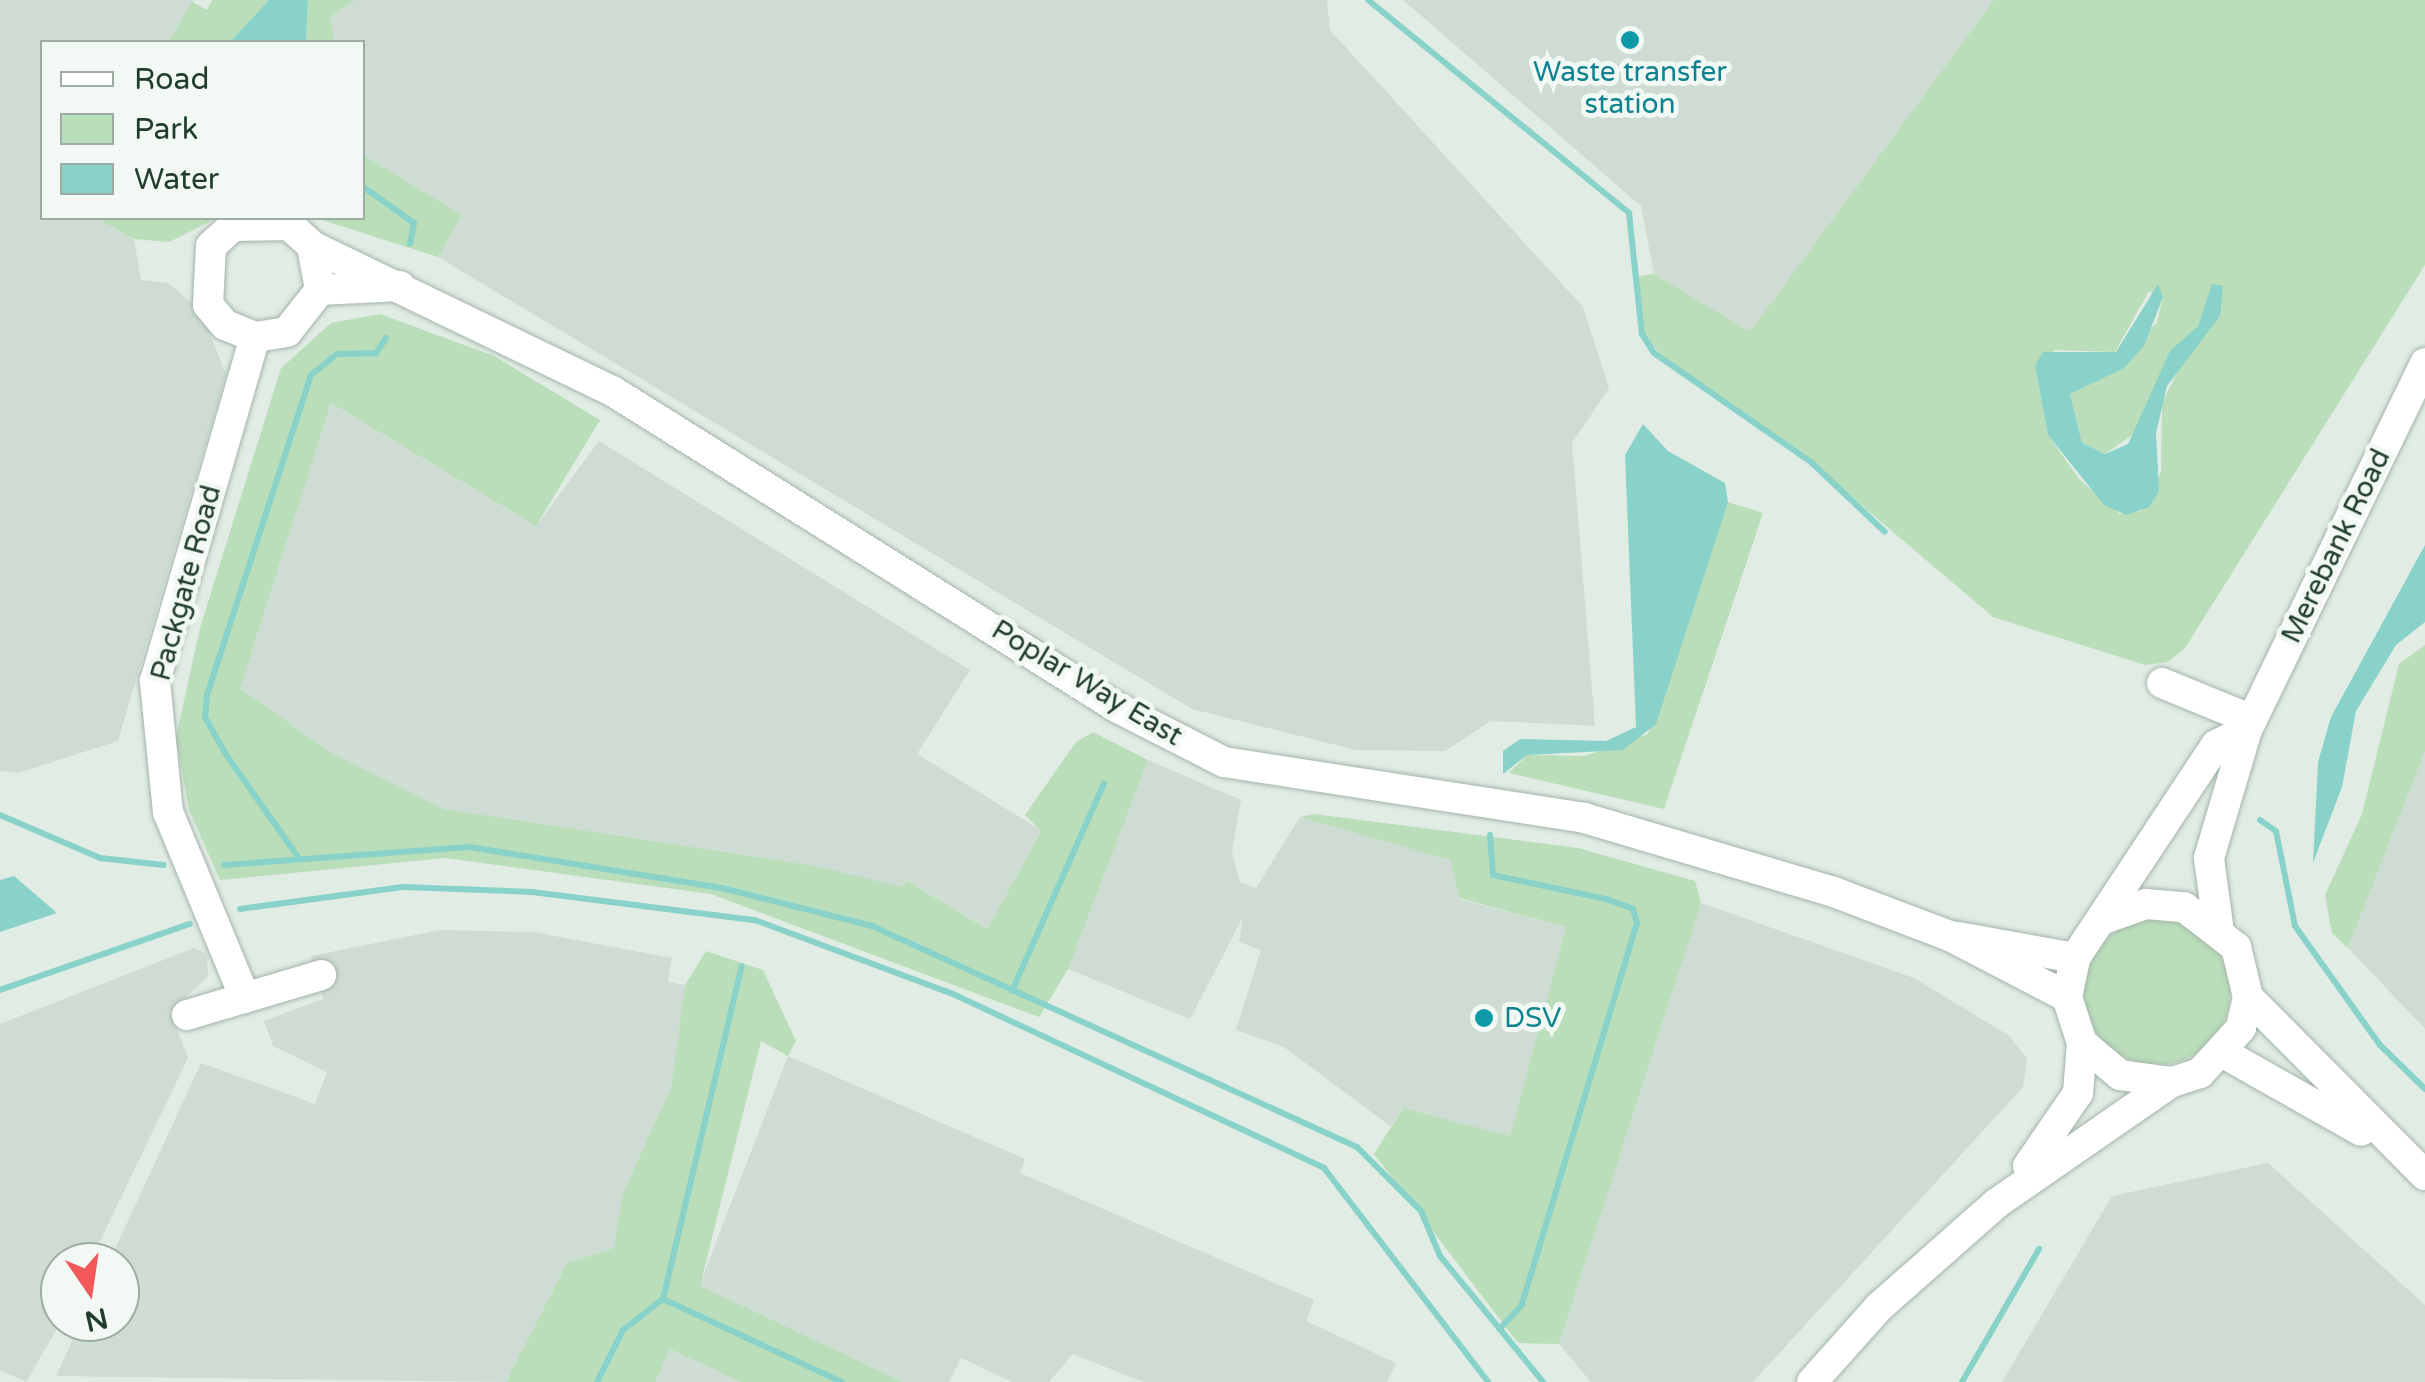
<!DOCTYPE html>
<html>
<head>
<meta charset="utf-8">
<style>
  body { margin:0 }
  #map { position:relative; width:2425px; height:1382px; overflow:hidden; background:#e1ece4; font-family:"Varela Round",sans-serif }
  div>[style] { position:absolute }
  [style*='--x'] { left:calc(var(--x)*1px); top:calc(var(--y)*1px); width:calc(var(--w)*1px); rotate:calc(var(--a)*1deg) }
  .built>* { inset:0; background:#cfdcd3 }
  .green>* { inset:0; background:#baddba }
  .round { border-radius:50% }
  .water>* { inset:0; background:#88d2ca }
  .stream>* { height:6px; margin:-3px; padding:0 3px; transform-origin:3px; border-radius:3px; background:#88d2ca }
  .roads { filter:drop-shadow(0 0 2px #a4b4aa) drop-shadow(0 0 2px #a4b4aa) }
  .minor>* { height:30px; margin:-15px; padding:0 15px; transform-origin:15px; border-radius:15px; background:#fff }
  .dots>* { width:28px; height:28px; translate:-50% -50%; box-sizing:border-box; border:5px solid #f2f8f3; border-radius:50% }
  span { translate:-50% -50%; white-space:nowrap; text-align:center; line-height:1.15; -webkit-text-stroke:10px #f2f8f3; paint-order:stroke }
  .culture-label { font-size:28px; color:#0d838f }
  .left { translate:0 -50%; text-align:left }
  .street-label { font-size:28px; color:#213d2e }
  .legend { position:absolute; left:40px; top:40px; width:325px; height:180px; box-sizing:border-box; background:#f2f8f3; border:2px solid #9eada4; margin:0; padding:12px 18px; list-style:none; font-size:30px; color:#213d2e }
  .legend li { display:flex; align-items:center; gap:20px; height:50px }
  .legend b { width:50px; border:2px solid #9eada4 }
  .north { position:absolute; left:40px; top:1242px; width:100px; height:100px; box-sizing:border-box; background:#f2f8f3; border:2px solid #9eada4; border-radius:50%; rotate:167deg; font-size:28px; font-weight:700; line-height:40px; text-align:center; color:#213d2e }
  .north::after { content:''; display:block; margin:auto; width:35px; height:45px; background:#f3585a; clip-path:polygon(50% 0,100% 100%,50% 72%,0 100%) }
</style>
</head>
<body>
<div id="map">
  <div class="built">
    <div style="clip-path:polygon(0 0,194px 0,168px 42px,42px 42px,42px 218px,96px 218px,134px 239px,141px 280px,168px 283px,200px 310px,226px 374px,118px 741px,18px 773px,0 771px)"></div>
    <div style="clip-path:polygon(356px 0,1327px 0,1330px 30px,1583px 307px,1609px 388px,1572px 443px,1595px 726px,1491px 721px,1445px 751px,1356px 750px,1192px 709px,438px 257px,462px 215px,363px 155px,362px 42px,334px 42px,329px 17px)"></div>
    <div style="clip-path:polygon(1403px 0,1994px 0,1750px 333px,1654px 274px,1641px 206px)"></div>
    <div style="clip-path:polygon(331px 403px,536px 526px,599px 441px,970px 670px,917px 754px,1041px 830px,989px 929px,907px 881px,901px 888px,816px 866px,444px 809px,330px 753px,240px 688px)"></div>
    <div style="clip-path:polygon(2425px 751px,2425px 1029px,2348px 948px)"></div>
    <div style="clip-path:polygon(1148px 760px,1241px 800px,1232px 852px,1240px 882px,1256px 888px,1300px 817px,1450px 860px,1459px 899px,1566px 927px,1510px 1136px,1403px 1108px,1390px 1126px,1284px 1047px,1236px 1030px,1261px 950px,1239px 942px,1243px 917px,1190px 1019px,1068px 969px)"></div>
    <div style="clip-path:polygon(1701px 903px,1914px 978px,2008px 1035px,2027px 1058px,2023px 1087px,1753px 1382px,1591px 1382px,1559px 1344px)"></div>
    <div style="clip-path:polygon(440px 930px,533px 932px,672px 958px,668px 982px,685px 985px,671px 1088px,622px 1195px,614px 1248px,567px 1263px,506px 1382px,56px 1376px,81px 1322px,120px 1322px,120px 1262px,109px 1262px,201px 1063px,315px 1104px,327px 1072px,273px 1046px,264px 1021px,323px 999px,311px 956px)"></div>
    <div style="clip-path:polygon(194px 948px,207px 954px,208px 976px,170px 1012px,188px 1058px,90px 1262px,60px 1262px,61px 1322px,26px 1382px,0 1370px,0 1024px)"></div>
    <div style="clip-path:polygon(788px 1056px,1025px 1159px,1020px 1173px,1314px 1300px,1306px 1321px,1396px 1363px,1387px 1382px,1143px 1382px,1073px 1354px,1049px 1382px,1012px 1382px,961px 1358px,949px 1382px,903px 1382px,699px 1286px)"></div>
    <div style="clip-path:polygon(2268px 1163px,2425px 1305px,2425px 1382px,2002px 1382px,2112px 1196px)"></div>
    <div style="clip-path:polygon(670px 1349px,741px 1382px,654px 1382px)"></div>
  </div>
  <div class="green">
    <div style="clip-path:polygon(212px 0,269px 0,230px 42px,168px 42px,192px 2px,207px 10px)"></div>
    <div style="clip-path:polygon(308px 0,356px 0,330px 17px,334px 42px,306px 42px)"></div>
    <div style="clip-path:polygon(evenodd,1994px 0,2425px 0,2425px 265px,2185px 648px,2168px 662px,2145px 665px,1993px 617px,1812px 463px,1678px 373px,1642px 334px,1638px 276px,1654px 274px,1750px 332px,1994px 0,2212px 287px,2220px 316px,2187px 353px,2162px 403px,2161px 472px,2141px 511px,2120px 514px,2080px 480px,2048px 435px,2035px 366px,2055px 350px,2115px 352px,2149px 291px,2163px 297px,2157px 323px,2070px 394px,2082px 443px,2105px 454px,2143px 427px,2166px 361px,2198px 326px,2212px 287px)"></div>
    <div style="clip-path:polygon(363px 155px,462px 215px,438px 257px,316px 218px,362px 218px)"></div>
    <div style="clip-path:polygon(96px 218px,217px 218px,169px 242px,134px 239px)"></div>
    <div style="clip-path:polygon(380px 314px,494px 356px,600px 420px,536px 526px,331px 403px,240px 688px,331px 753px,444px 809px,816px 866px,901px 887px,907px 881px,988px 929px,1041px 831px,1025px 815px,1076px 742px,1093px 732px,1148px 760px,1068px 969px,1039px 1017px,711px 894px,445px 858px,220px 880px,189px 810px,176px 737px,200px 628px,281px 368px,331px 323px)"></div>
    <div style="clip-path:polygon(1728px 502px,1763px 513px,1664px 809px,1509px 773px,1527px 755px,1585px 756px,1648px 734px)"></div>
    <div style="clip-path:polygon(2425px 645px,2425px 751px,2348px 948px,2332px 933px,2325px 895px,2362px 814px,2399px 664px)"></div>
    <div style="clip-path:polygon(1314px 814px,1578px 848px,1695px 881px,1701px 903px,1559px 1344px,1518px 1343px,1374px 1154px,1403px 1108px,1510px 1136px,1566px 927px,1459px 898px,1450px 860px,1300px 817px)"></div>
    <div class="round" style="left:2084px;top:919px;width:146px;height:146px"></div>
    <div style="clip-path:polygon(706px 951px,763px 970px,796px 1041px,788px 1056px,761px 1041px,700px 1286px,903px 1382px,741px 1382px,670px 1349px,655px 1382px,506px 1382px,567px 1263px,614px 1248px,622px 1195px,671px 1088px,685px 985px)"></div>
  </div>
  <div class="water">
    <div style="clip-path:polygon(269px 0,308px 0,306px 42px,230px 42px)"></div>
    <div style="clip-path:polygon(2158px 284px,2163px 297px,2144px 346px,2124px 368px,2070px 394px,2082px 443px,2105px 454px,2128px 444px,2170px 351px,2198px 326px,2212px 284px,2223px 286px,2220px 316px,2167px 386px,2156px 433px,2159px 491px,2149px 507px,2126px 515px,2104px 505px,2048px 435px,2035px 366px,2043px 352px,2116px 352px)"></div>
    <div style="clip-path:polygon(1643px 424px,1668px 451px,1725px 483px,1728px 502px,1656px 724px,1623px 750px,1527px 755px,1503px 774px,1503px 751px,1520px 739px,1606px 741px,1636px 727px,1625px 455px)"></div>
    <div style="clip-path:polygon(2425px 545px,2425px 622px,2396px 645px,2356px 711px,2342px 787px,2313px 863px,2318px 762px,2331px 717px)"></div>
    <div style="clip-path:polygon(14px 876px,57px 913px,0 932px,0 880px)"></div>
  </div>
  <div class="stream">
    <div style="--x:1368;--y:0;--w:337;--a:39.2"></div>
    <div style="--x:1629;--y:213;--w:122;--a:83.9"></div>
    <div style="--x:1642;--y:334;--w:22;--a:58"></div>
    <div style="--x:1654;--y:353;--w:193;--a:34.8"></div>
    <div style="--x:1812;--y:463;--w:100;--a:43.4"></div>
    <div style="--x:362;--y:186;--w:64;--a:35.4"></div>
    <div style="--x:414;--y:223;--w:21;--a:101"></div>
    <div style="--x:0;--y:815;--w:109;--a:23.3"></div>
    <div style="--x:100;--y:858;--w:64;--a:6.2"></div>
    <div style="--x:2260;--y:820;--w:19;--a:35"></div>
    <div style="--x:2276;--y:831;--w:97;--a:78.7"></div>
    <div style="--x:2295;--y:926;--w:146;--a:54.5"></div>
    <div style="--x:2380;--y:1045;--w:63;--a:44.4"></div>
    <div style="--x:1490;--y:835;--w:40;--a:85.7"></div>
    <div style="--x:1493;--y:875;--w:116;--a:12"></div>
    <div style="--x:1606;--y:899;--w:29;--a:20"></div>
    <div style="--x:1633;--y:909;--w:15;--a:74"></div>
    <div style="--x:1637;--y:923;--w:399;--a:106.8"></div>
    <div style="--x:1522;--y:1305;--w:33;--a:133"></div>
    <div style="--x:298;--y:857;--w:127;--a:-125.1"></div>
    <div style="--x:225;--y:753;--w:41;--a:-119.1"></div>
    <div style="--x:205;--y:717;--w:22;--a:-85"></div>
    <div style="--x:207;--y:695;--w:336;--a:-72"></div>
    <div style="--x:311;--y:375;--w:33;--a:-39"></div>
    <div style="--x:337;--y:354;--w:39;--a:-1"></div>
    <div style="--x:376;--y:353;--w:18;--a:-56"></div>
    <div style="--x:224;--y:865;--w:246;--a:-4.2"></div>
    <div style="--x:469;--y:847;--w:256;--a:9.2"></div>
    <div style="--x:722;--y:888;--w:155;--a:14.2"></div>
    <div style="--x:872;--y:926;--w:533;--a:24.5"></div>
    <div style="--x:1357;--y:1147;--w:91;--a:45"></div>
    <div style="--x:1421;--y:1211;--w:49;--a:67.1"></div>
    <div style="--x:1440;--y:1256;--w:163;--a:50.7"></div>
    <div style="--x:240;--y:909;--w:164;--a:-7.7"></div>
    <div style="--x:403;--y:887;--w:129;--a:2.2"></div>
    <div style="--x:532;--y:892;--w:225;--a:7.2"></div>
    <div style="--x:755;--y:920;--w:211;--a:20.5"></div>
    <div style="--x:953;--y:994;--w:410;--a:25.1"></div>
    <div style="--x:1324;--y:1168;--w:270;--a:52.5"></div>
    <div style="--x:0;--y:990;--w:201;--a:-19.2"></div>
    <div style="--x:1012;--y:991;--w:227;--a:-66.1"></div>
    <div style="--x:663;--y:1299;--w:197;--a:24.9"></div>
    <div style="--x:597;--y:1382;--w:58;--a:-63.4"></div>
    <div style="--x:623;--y:1330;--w:51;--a:-37.8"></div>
    <div style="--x:663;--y:1299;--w:342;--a:-76.7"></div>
    <div style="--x:1962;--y:1382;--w:154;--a:-59.9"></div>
  </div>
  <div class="roads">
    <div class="minor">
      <div style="--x:312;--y:246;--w:45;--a:79.7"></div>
      <div style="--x:320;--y:290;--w:53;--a:128.2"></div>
      <div style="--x:287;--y:332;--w:32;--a:171"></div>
      <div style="--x:255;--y:337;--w:32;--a:-158"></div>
      <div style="--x:225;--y:325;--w:26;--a:-130"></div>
      <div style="--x:208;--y:305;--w:59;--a:-87.1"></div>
      <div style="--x:211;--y:246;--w:30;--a:-42"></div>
      <div style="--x:233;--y:226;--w:56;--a:-1"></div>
      <div style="--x:289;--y:225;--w:31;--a:42"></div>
      <div style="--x:312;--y:246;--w:335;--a:25.8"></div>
      <div style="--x:614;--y:392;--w:595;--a:32.09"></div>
      <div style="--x:1118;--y:708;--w:119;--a:27"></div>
      <div style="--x:1224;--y:762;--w:364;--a:8.8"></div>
      <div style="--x:1584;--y:818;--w:261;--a:16.5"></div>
      <div style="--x:1834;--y:892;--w:124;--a:20.8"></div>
      <div style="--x:1950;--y:936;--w:132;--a:27.5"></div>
      <div style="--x:320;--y:290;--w:80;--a:-2.9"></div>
      <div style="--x:2162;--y:683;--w:97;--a:22.3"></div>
      <div style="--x:2104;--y:919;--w:45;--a:-19.7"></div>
      <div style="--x:2146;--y:904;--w:38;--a:5"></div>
      <div style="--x:2184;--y:907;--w:66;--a:37.6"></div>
      <div style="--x:2236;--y:947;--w:51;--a:76.5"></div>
      <div style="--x:2248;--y:997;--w:32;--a:103"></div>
      <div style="--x:2241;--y:1028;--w:61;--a:132.3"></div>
      <div style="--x:2200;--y:1073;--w:29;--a:162"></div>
      <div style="--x:2172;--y:1082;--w:52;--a:-172.3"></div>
      <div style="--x:2120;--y:1075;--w:50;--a:-139.9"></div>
      <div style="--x:2082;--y:1043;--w:48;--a:-108.1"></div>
      <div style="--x:2067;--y:997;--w:40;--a:-78"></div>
      <div style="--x:2075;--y:958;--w:255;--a:-56.5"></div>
      <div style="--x:2216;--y:745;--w:34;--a:-26"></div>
      <div style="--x:2218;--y:925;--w:68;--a:-97.7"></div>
      <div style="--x:2209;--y:858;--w:134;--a:-73.5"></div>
      <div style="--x:2247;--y:730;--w:408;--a:-64.1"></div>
      <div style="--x:1958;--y:937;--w:119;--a:10.2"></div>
      <div style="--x:2248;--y:997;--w:251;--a:45.2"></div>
      <div style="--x:245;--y:998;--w:201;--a:-112.5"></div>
      <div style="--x:168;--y:812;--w:132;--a:-95.7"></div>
      <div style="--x:155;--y:681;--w:358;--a:-73.8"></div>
      <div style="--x:187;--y:1015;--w:140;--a:-16.6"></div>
      <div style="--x:2225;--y:1054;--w:156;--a:29.5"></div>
      <div style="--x:2028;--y:1166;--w:88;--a:-55.6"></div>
      <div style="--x:2078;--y:1093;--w:50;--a:-85.4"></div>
      <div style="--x:1812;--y:1382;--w:101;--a:-48.2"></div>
      <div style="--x:1879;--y:1307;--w:157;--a:-41.4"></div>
      <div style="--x:1997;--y:1203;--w:213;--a:-34.7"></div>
    </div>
  </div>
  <div class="dots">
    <div style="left:1630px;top:40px;background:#0f9aa8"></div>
    <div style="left:1484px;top:1018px;background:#0f9aa8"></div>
  </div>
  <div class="culture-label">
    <span style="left:1630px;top:88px">Waste transfer<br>station</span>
    <span class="left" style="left:1504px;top:1018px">DSV</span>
  </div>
  <div class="street-label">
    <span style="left:2336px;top:546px;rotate:-64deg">Merebank Road</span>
    <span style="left:186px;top:583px;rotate:-75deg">Packgate Road</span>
    <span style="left:1087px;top:683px;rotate:31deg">Poplar Way East</span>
  </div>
  <ul class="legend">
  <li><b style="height:12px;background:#fff"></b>Road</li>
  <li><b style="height:28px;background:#baddba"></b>Park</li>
  <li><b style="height:28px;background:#88d2ca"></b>Water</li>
  </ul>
  <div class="north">N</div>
</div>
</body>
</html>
